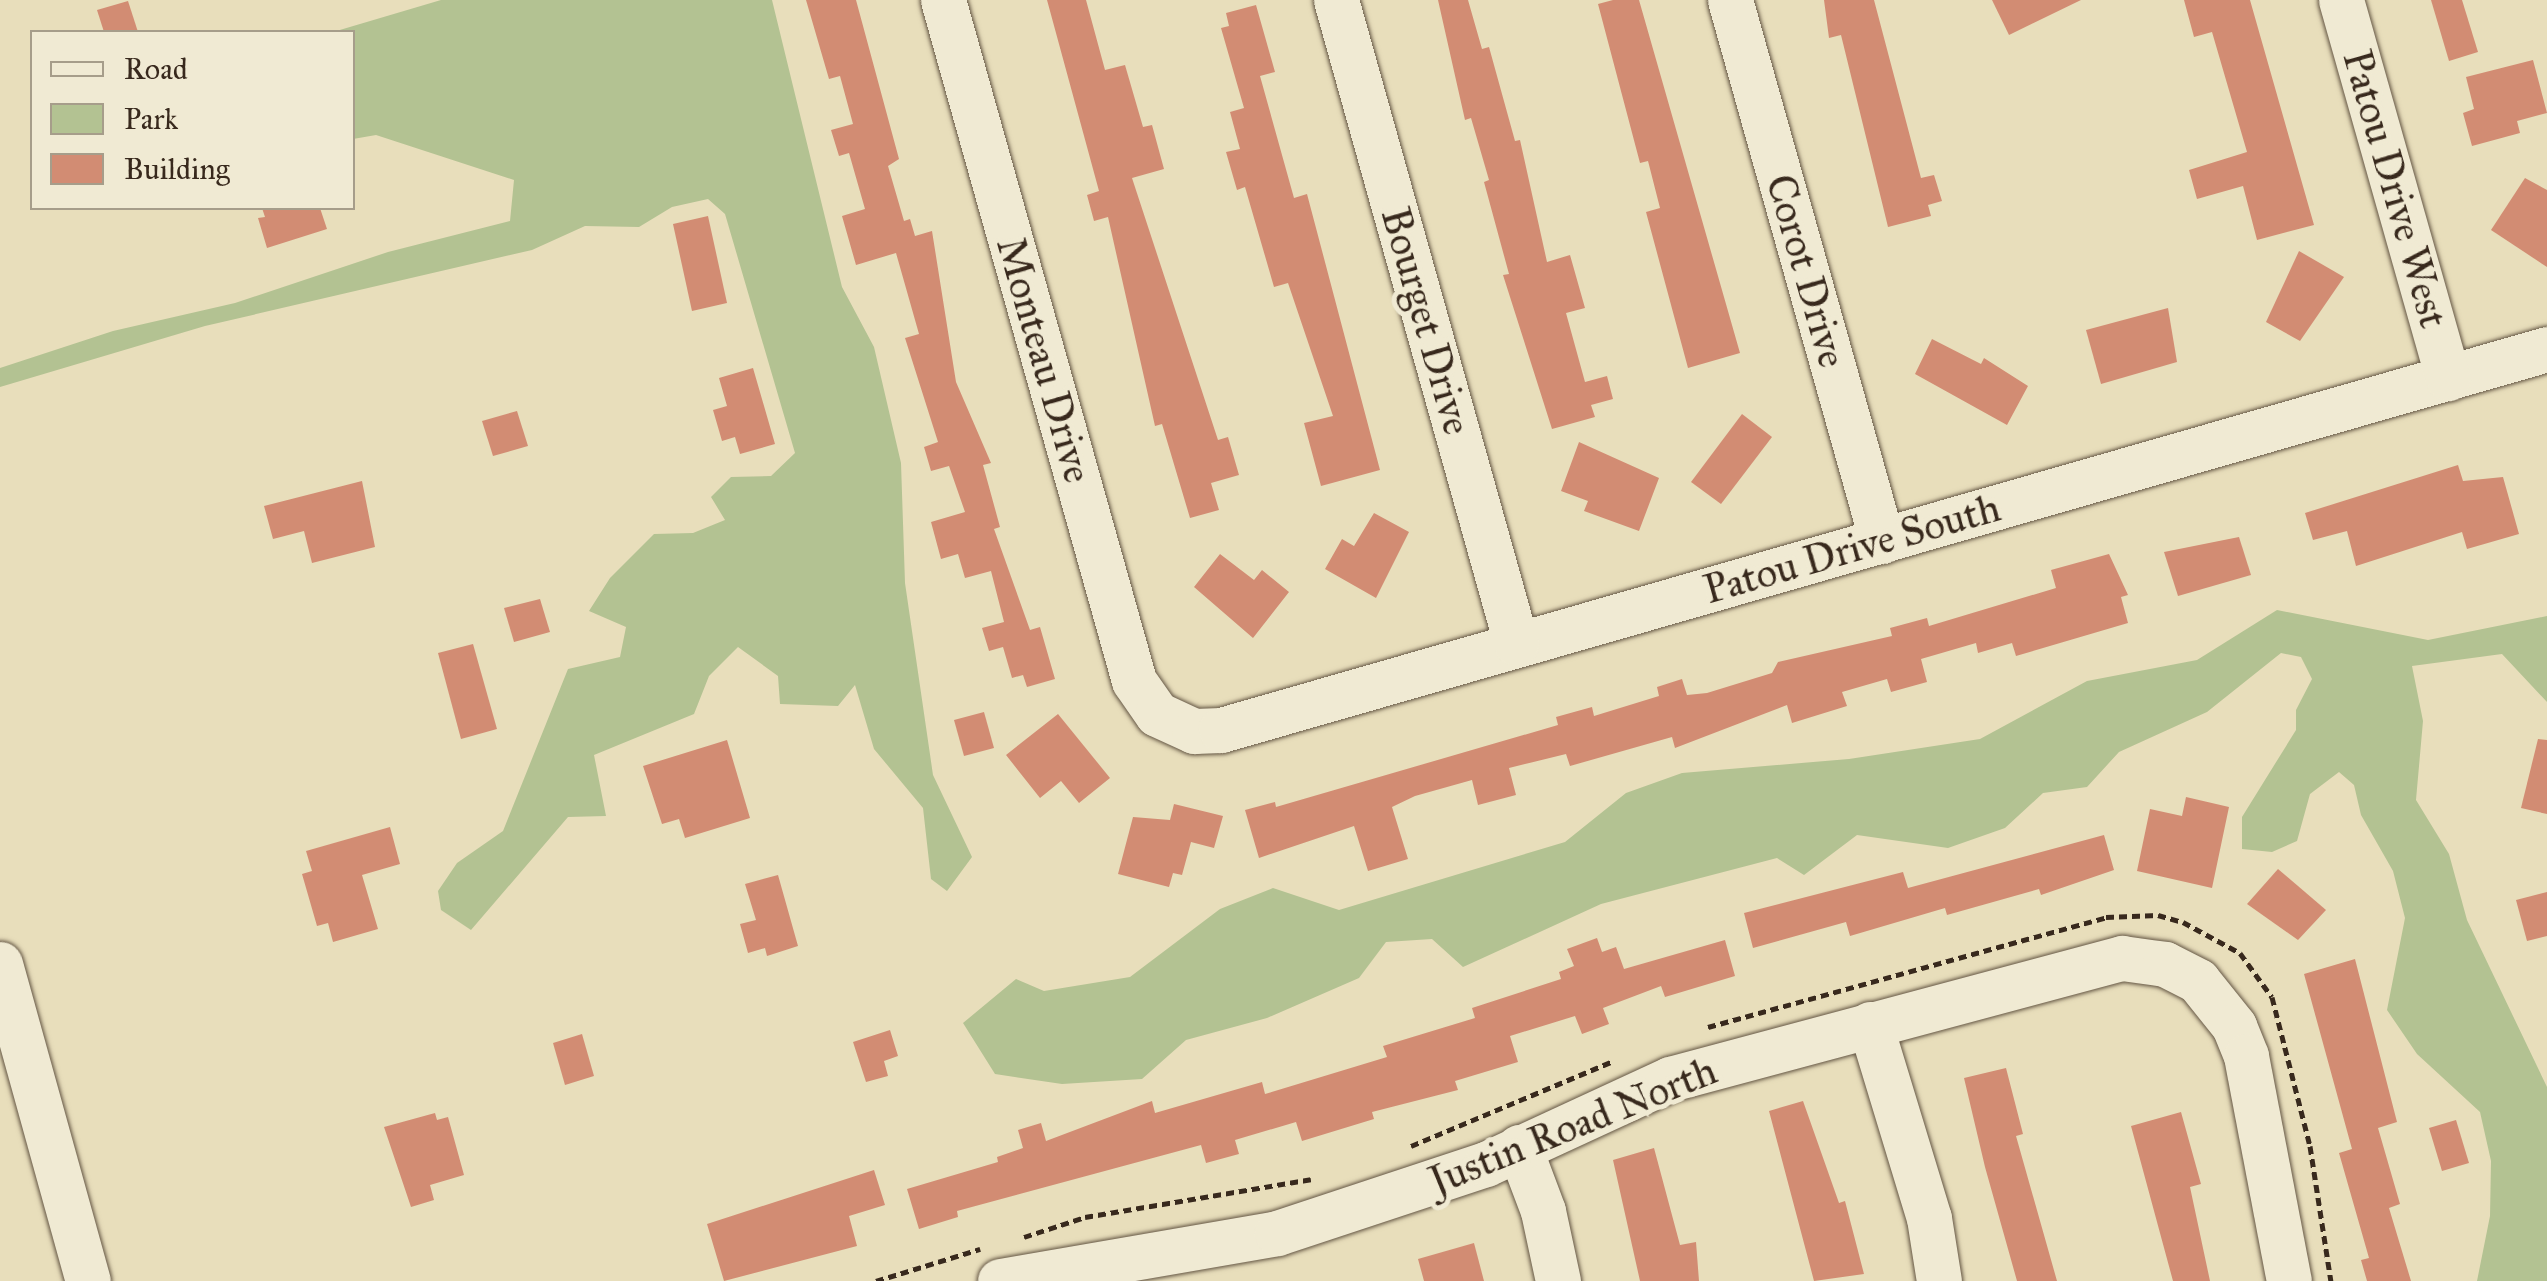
<!DOCTYPE html>
<html>
<head>
<meta charset="utf-8">
<style>
  body { margin:0 }
  #map { position:relative; width:2547px; height:1281px; overflow:hidden; background:#e8debb; font-family:"IM FELL Great Primer",serif }
  div>[style] { position:absolute }
  [style*='--x'] { left:calc(var(--x)*1px); top:calc(var(--y)*1px); width:calc(var(--w)*1px); rotate:calc(var(--a)*1deg) }
  .green>* { inset:0; background:#b3c292 }
  .building>* { inset:0; background:#d28c73 }
  .path>* { height:5px; margin-top:-2.5px; transform-origin:0; background:repeating-linear-gradient(90deg,#38291d 0 8px,transparent 0 13px) }
  .roads { filter:drop-shadow(0 0 2px #645644) drop-shadow(0 0 2px #645644) }
  .minor>* { height:45px; margin:-22.5px; padding:0 22.5px; transform-origin:22.5px; border-radius:22.5px; background:#f0ead3 }
  span { translate:-50% -50%; white-space:nowrap; text-align:center; line-height:1.15; -webkit-text-stroke:10px #f0ead3; paint-order:stroke }
  .street-label { font-size:40px; color:#38291d }
  .legend { position:absolute; left:30px; top:30px; width:325px; height:180px; box-sizing:border-box; background:#f0ead3; border:2px solid #a69d8a; margin:0; padding:12px 18px; list-style:none; font-size:30px; color:#38291d }
  .legend li { display:flex; align-items:center; gap:20px; height:50px }
  .legend b { width:50px; border:2px solid #a69d8a }
</style>
</head>
<body>
<div id="map">
  <div class="green">
    <div style="clip-path:polygon(441px 0,772px 0,842px 287px,874px 347px,901px 463px,905px 583px,933px 775px,972px 857px,947px 891px,931px 879px,923px 808px,874px 749px,855px 685px,838px 706px,780px 704px,778px 676px,738px 647px,709px 676px,694px 714px,594px 755px,606px 816px,568px 817px,471px 930px,441px 910px,438px 891px,457px 863px,503px 831px,568px 669px,620px 657px,626px 627px,589px 611px,610px 578px,654px 534px,693px 533px,725px 520px,711px 497px,731px 477px,771px 476px,795px 453px,725px 214px,708px 199px,672px 207px,639px 227px,585px 226px,532px 250px,205px 326px,0 387px,0 368px,113px 331px,235px 303px,388px 252px,510px 221px,514px 180px,376px 135px,353px 139px,352px 32px,333px 32px)"></div>
    <div style="clip-path:polygon(2277px 610px,2428px 640px,2547px 616px,2547px 702px,2502px 654px,2412px 666px,2423px 721px,2416px 800px,2449px 854px,2467px 920px,2547px 1087px,2547px 1281px,2477px 1281px,2490px 1216px,2491px 1161px,2480px 1112px,2417px 1054px,2387px 1010px,2405px 918px,2393px 871px,2361px 815px,2354px 785px,2339px 772px,2310px 794px,2297px 841px,2272px 852px,2242px 849px,2242px 817px,2296px 730px,2296px 710px,2312px 679px,2301px 657px,2281px 653px,2207px 712px,2119px 752px,2087px 787px,2043px 793px,2005px 828px,1948px 848px,1857px 835px,1804px 875px,1777px 858px,1601px 904px,1463px 967px,1432px 939px,1386px 942px,1359px 978px,1267px 1018px,1186px 1040px,1142px 1079px,1062px 1084px,995px 1074px,963px 1023px,1016px 979px,1044px 991px,1130px 977px,1220px 909px,1273px 888px,1339px 910px,1565px 842px,1626px 793px,1682px 773px,1849px 759px,1980px 739px,2087px 681px,2197px 660px)"></div>
  </div>
  <div class="building">
    <div style="clip-path:polygon(806px 0,856px 0,899px 159px,888px 166px,904px 221px,910px 219px,915px 236px,932px 231px,956px 382px,991px 463px,983px 465px,1000px 527px,994px 529px,1030px 630px,1040px 627px,1055px 679px,1027px 687px,1023px 675px,1012px 678px,1003px 647px,989px 651px,982px 628px,1004px 622px,991px 571px,965px 578px,958px 554px,941px 559px,931px 522px,965px 512px,949px 466px,931px 471px,924px 447px,938px 442px,905px 338px,919px 334px,896px 253px,856px 265px,842px 216px,865px 209px,849px 153px,839px 156px,831px 130px,853px 124px,840px 76px,829px 79px)"></div>
    <div style="clip-path:polygon(1047px 0,1086px 0,1105px 70px,1125px 65px,1143px 127px,1152px 125px,1164px 169px,1132px 178px,1218px 440px,1228px 437px,1239px 475px,1211px 483px,1219px 510px,1190px 518px,1162px 424px,1155px 426px,1108px 217px,1094px 221px,1087px 195px,1099px 191px)"></div>
    <div style="clip-path:polygon(1438px 0,1468px 0,1482px 49px,1489px 47px,1515px 141px,1520px 140px,1547px 262px,1570px 255px,1585px 308px,1566px 313px,1585px 382px,1607px 376px,1613px 399px,1591px 405px,1595px 417px,1552px 429px,1503px 275px,1509px 274px,1484px 182px,1489px 180px,1471px 118px,1465px 120px)"></div>
    <div style="clip-path:polygon(1613px 0,1639px 0,1740px 353px,1688px 368px,1646px 212px,1660px 208px,1648px 161px,1640px 163px,1598px 4px)"></div>
    <div style="clip-path:polygon(1824px 0,1874px 0,1921px 178px,1934px 175px,1942px 201px,1928px 205px,1931px 216px,1888px 227px,1841px 35px,1829px 38px)"></div>
    <div style="clip-path:polygon(1992px 0,2081px 0,2009px 35px)"></div>
    <div style="clip-path:polygon(2184px 0,2250px 0,2314px 225px,2257px 240px,2243px 186px,2197px 199px,2189px 170px,2247px 152px,2212px 32px,2194px 37px)"></div>
    <div style="clip-path:polygon(2431px 0,2462px 0,2478px 52px,2449px 61px)"></div>
    <div style="clip-path:polygon(128px 1px,138px 32px,104px 32px,97px 10px)"></div>
    <div style="clip-path:polygon(1256px 5px,1275px 72px,1260px 76px,1294px 198px,1307px 194px,1380px 470px,1321px 486px,1304px 423px,1333px 416px,1288px 283px,1274px 287px,1245px 187px,1237px 190px,1226px 152px,1240px 149px,1230px 112px,1244px 108px,1221px 28px,1229px 26px,1226px 13px)"></div>
    <div style="clip-path:polygon(2533px 60px,2547px 113px,2517px 121px,2520px 133px,2472px 146px,2463px 113px,2474px 109px,2466px 77px)"></div>
    <div style="clip-path:polygon(2525px 178px,2547px 190px,2547px 267px,2491px 230px)"></div>
    <div style="clip-path:polygon(262px 208px,320px 208px,327px 229px,267px 248px,258px 218px,265px 217px)"></div>
    <div style="clip-path:polygon(708px 216px,727px 303px,692px 311px,673px 224px)"></div>
    <div style="clip-path:polygon(2299px 251px,2344px 277px,2300px 341px,2266px 322px)"></div>
    <div style="clip-path:polygon(2168px 308px,2177px 362px,2101px 384px,2086px 330px)"></div>
    <div style="clip-path:polygon(1932px 339px,1981px 364px,1984px 358px,2028px 386px,2007px 425px,1915px 374px)"></div>
    <div style="clip-path:polygon(753px 368px,775px 444px,740px 454px,735px 437px,722px 441px,713px 410px,727px 406px,719px 378px)"></div>
    <div style="clip-path:polygon(517px 411px,528px 446px,493px 456px,482px 421px)"></div>
    <div style="clip-path:polygon(1742px 414px,1772px 437px,1721px 504px,1691px 482px)"></div>
    <div style="clip-path:polygon(1579px 442px,1659px 478px,1639px 531px,1584px 511px,1588px 501px,1561px 491px)"></div>
    <div style="clip-path:polygon(2458px 465px,2463px 481px,2503px 477px,2519px 534px,2467px 549px,2462px 532px,2356px 566px,2347px 531px,2313px 540px,2305px 513px)"></div>
    <div style="clip-path:polygon(362px 481px,375px 547px,312px 563px,304px 531px,273px 539px,264px 506px)"></div>
    <div style="clip-path:polygon(1374px 513px,1409px 532px,1376px 598px,1325px 569px,1342px 539px,1354px 546px)"></div>
    <div style="clip-path:polygon(2239px 537px,2251px 575px,2178px 596px,2164px 552px)"></div>
    <div style="clip-path:polygon(1220px 554px,1254px 580px,1262px 570px,1289px 592px,1253px 638px,1194px 587px)"></div>
    <div style="clip-path:polygon(2109px 554px,2128px 595px,2121px 597px,2128px 623px,2016px 656px,2012px 643px,1978px 653px,1976px 643px,1921px 659px,1927px 682px,1891px 692px,1887px 679px,1842px 692px,1847px 706px,1792px 723px,1787px 705px,1675px 748px,1672px 737px,1570px 766px,1566px 754px,1509px 768px,1516px 795px,1478px 805px,1472px 780px,1415px 796px,1392px 807px,1408px 859px,1368px 871px,1354px 826px,1259px 858px,1245px 810px,1275px 802px,1276px 807px,1558px 725px,1556px 717px,1592px 707px,1594px 716px,1659px 696px,1657px 687px,1682px 679px,1687px 695px,1707px 693px,1772px 673px,1778px 662px,1892px 636px,1890px 628px,1927px 618px,1929px 626px,2056px 588px,2051px 570px)"></div>
    <div style="clip-path:polygon(540px 599px,550px 632px,514px 642px,504px 608px)"></div>
    <div style="clip-path:polygon(473px 644px,497px 729px,461px 739px,438px 653px)"></div>
    <div style="clip-path:polygon(984px 712px,994px 748px,964px 756px,954px 720px)"></div>
    <div style="clip-path:polygon(1058px 714px,1110px 778px,1079px 803px,1061px 781px,1040px 798px,1006px 755px)"></div>
    <div style="clip-path:polygon(2538px 739px,2547px 740px,2547px 814px,2521px 808px)"></div>
    <div style="clip-path:polygon(727px 740px,750px 818px,685px 838px,679px 819px,662px 824px,643px 766px)"></div>
    <div style="clip-path:polygon(2186px 797px,2229px 807px,2212px 888px,2137px 871px,2150px 809px,2182px 816px)"></div>
    <div style="clip-path:polygon(1174px 804px,1223px 816px,1214px 848px,1191px 842px,1182px 875px,1173px 873px,1169px 887px,1118px 874px,1133px 817px,1170px 820px)"></div>
    <div style="clip-path:polygon(390px 827px,400px 864px,362px 875px,378px 929px,333px 942px,328px 923px,317px 926px,302px 874px,312px 871px,306px 851px)"></div>
    <div style="clip-path:polygon(2104px 835px,2114px 870px,2041px 895px,2039px 889px,1947px 915px,1945px 908px,1850px 936px,1846px 922px,1753px 948px,1744px 913px,1903px 872px,1908px 888px)"></div>
    <div style="clip-path:polygon(2278px 869px,2326px 910px,2298px 940px,2247px 904px)"></div>
    <div style="clip-path:polygon(778px 875px,798px 946px,767px 956px,765px 948px,748px 953px,740px 924px,756px 920px,745px 884px)"></div>
    <div style="clip-path:polygon(2547px 892px,2547px 936px,2527px 941px,2516px 900px)"></div>
    <div style="clip-path:polygon(1597px 938px,1602px 952px,1616px 947px,1624px 969px,1725px 940px,1735px 976px,1665px 997px,1661px 986px,1603px 1008px,1609px 1024px,1582px 1034px,1575px 1016px,1510px 1036px,1518px 1062px,1455px 1081px,1458px 1090px,1372px 1112px,1374px 1119px,1302px 1141px,1296px 1122px,1235px 1140px,1239px 1154px,1206px 1163px,1201px 1145px,957px 1211px,958px 1217px,919px 1229px,907px 1189px,998px 1162px,997px 1157px,1023px 1148px,1018px 1130px,1041px 1123px,1046px 1141px,1152px 1101px,1155px 1113px,1262px 1082px,1265px 1094px,1387px 1057px,1383px 1046px,1475px 1018px,1472px 1008px,1561px 979px,1559px 972px,1574px 966px,1567px 949px)"></div>
    <div style="clip-path:polygon(2355px 959px,2397px 1122px,2378px 1128px,2400px 1204px,2389px 1208px,2411px 1281px,2367px 1281px,2361px 1260px,2369px 1258px,2339px 1153px,2352px 1149px,2304px 974px)"></div>
    <div style="clip-path:polygon(890px 1030px,898px 1056px,884px 1061px,888px 1076px,866px 1082px,853px 1042px)"></div>
    <div style="clip-path:polygon(582px 1034px,594px 1076px,565px 1085px,553px 1043px)"></div>
    <div style="clip-path:polygon(2006px 1068px,2023px 1134px,2016px 1136px,2057px 1281px,2017px 1281px,1985px 1167px,1964px 1078px)"></div>
    <div style="clip-path:polygon(1803px 1101px,1839px 1203px,1845px 1201px,1864px 1274px,1814px 1281px,1769px 1111px)"></div>
    <div style="clip-path:polygon(2181px 1112px,2201px 1184px,2190px 1187px,2210px 1281px,2173px 1281px,2131px 1126px)"></div>
    <div style="clip-path:polygon(435px 1113px,437px 1120px,448px 1117px,464px 1175px,430px 1185px,434px 1200px,411px 1207px,384px 1127px)"></div>
    <div style="clip-path:polygon(2456px 1120px,2469px 1163px,2442px 1171px,2429px 1128px)"></div>
    <div style="clip-path:polygon(1654px 1148px,1680px 1245px,1696px 1242px,1699px 1281px,1640px 1281px,1613px 1160px)"></div>
    <div style="clip-path:polygon(874px 1170px,885px 1205px,849px 1216px,857px 1246px,724px 1281px,707px 1224px)"></div>
    <div style="clip-path:polygon(1474px 1243px,1484px 1281px,1424px 1281px,1418px 1259px)"></div>
  </div>
  <div class="path">
    <div style="--x:1708;--y:1027;--w:413;--a:-15.4"></div>
    <div style="--x:2106;--y:917;--w:52;--a:-2.2"></div>
    <div style="--x:2158;--y:915;--w:26;--a:16"></div>
    <div style="--x:2183;--y:922;--w:65;--a:28.5"></div>
    <div style="--x:2240;--y:953;--w:54;--a:54"></div>
    <div style="--x:2272;--y:997;--w:154;--a:75.7"></div>
    <div style="--x:2310;--y:1146;--w:137;--a:81.2"></div>
    <div style="--x:1411;--y:1146;--w:219;--a:-22.8"></div>
    <div style="--x:1024;--y:1237;--w:64;--a:-18.2"></div>
    <div style="--x:1085;--y:1217;--w:229;--a:-9.5"></div>
    <div style="--x:876;--y:1281;--w:109;--a:-17.1"></div>
  </div>
  <div class="roads">
    <div class="minor">
      <div style="--x:943;--y:0;--w:707;--a:74.33"></div>
      <div style="--x:1134;--y:681;--w:40;--a:55.1"></div>
      <div style="--x:1157;--y:714;--w:41;--a:24.7"></div>
      <div style="--x:1194;--y:731;--w:27;--a:-2"></div>
      <div style="--x:1221;--y:730;--w:1380;--a:-16.03"></div>
      <div style="--x:1336;--y:0;--w:668;--a:74.36"></div>
      <div style="--x:1730;--y:0;--w:562;--a:74.31"></div>
      <div style="--x:2341;--y:0;--w:393;--a:74.2"></div>
      <div style="--x:0;--y:964;--w:329;--a:74.5"></div>
      <div style="--x:1870;--y:1024;--w:203;--a:73.1"></div>
      <div style="--x:1929;--y:1218;--w:64;--a:81"></div>
      <div style="--x:1519;--y:1147;--w:68;--a:69.4"></div>
      <div style="--x:1543;--y:1211;--w:72;--a:77.9"></div>
      <div style="--x:1000;--y:1281;--w:281;--a:-9.8"></div>
      <div style="--x:1277;--y:1233;--w:220;--a:-18.3"></div>
      <div style="--x:1486;--y:1164;--w:203;--a:-24.8"></div>
      <div style="--x:1670;--y:1079;--w:468;--a:-15"></div>
      <div style="--x:2122;--y:958;--w:43;--a:7.9"></div>
      <div style="--x:2165;--y:964;--w:37;--a:27"></div>
      <div style="--x:2198;--y:981;--w:58;--a:51.3"></div>
      <div style="--x:2234;--y:1026;--w:32;--a:68"></div>
      <div style="--x:2246;--y:1056;--w:229;--a:79.2"></div>
    </div>
  </div>
  <div class="street-label">
    <span style="left:2395px;top:189px;rotate:74deg">Patou Drive West</span>
    <span style="left:1806px;top:271px;rotate:74deg">Corot Drive</span>
    <span style="left:1426px;top:321px;rotate:74deg">Bourget Drive</span>
    <span style="left:1044px;top:360px;rotate:74deg">Monteau Drive</span>
    <span style="left:1852px;top:549px;rotate:-16deg">Patou Drive South</span>
    <span style="left:1573px;top:1126px;rotate:-22deg">Justin Road North</span>
  </div>
  <ul class="legend">
  <li><b style="height:12px;background:#f0ead3"></b>Road</li>
  <li><b style="height:28px;background:#b3c292"></b>Park</li>
  <li><b style="height:28px;background:#d28c73"></b>Building</li>
  </ul>
</div>
</body>
</html>
